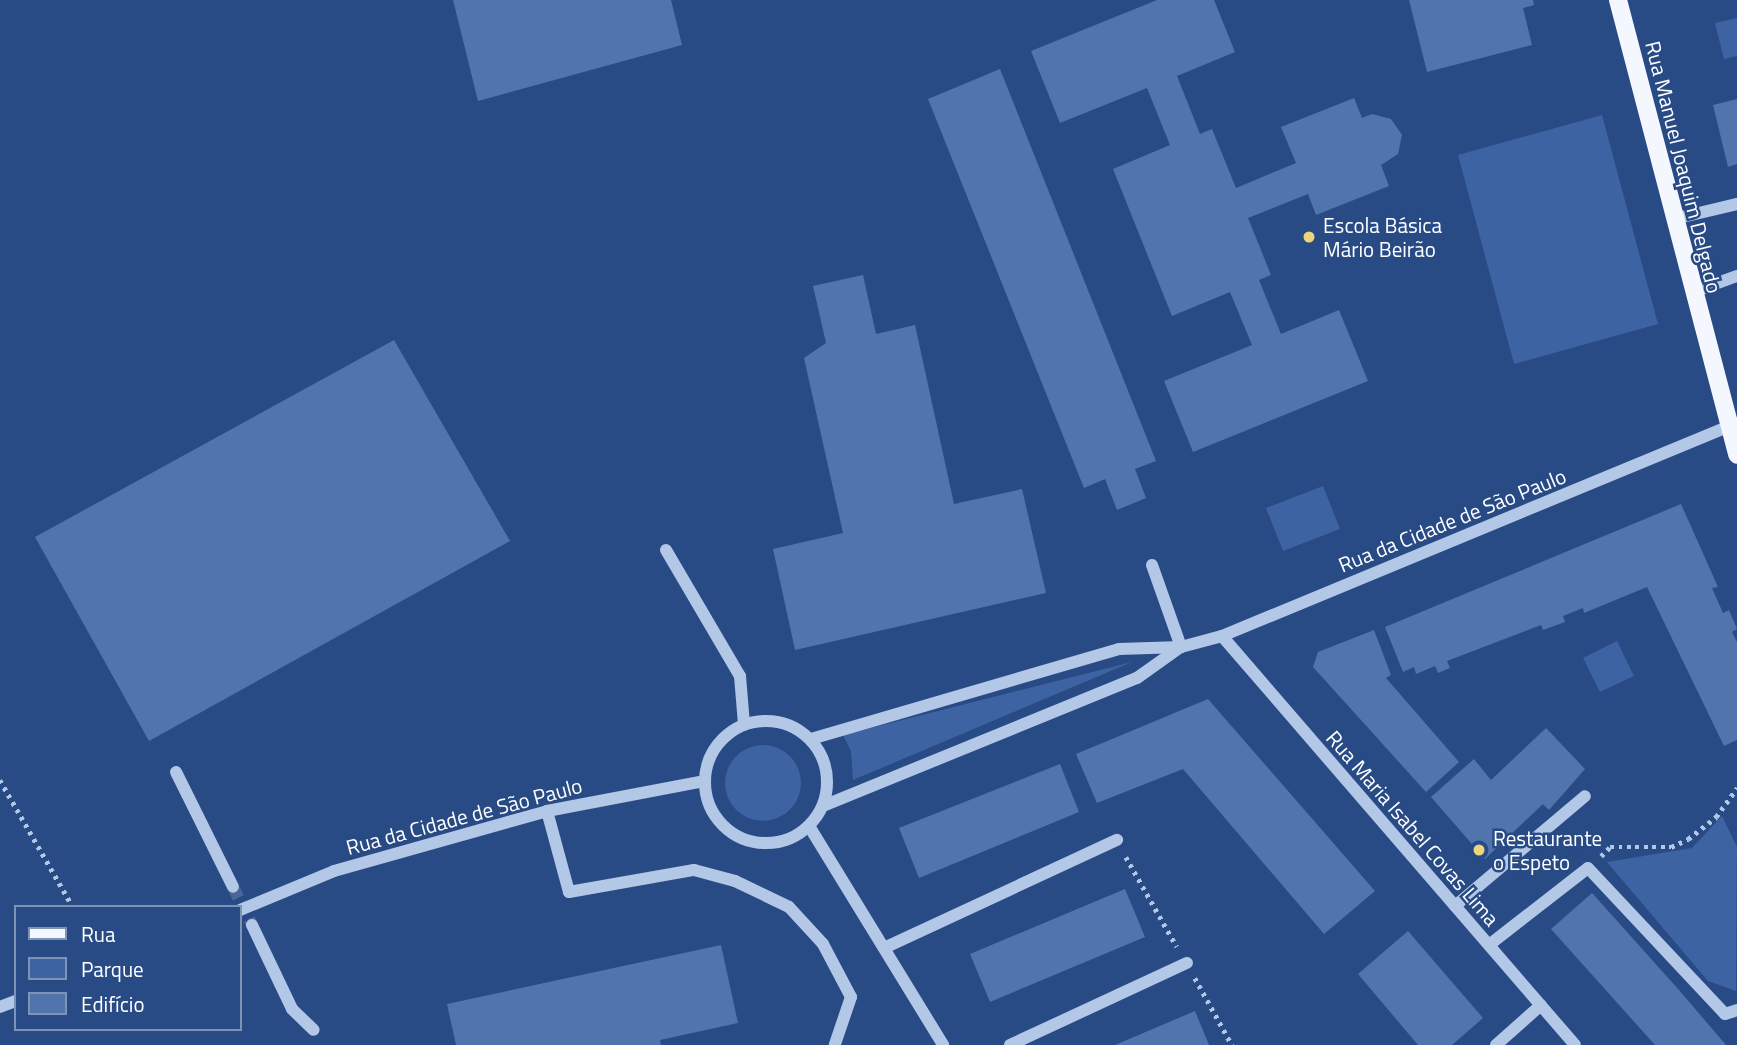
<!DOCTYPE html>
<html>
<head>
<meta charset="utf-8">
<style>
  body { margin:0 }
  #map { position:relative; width:1737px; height:1045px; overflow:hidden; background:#284b85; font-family:"Titillium Web",sans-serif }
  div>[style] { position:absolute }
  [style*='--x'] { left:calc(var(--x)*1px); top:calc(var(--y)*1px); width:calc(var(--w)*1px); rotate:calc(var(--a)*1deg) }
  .green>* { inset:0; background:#3d63a2 }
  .round { border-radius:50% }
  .building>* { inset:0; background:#5174ad }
  .minor-tunnel>* { height:12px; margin-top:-6px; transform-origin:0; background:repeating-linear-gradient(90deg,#486697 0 12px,transparent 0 18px) }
  .path>* { height:4.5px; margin-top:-2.25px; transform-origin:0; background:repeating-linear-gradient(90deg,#b3c7e7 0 3.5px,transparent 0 8.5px) }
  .minor>* { height:12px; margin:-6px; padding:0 6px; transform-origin:6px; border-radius:6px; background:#b3c7e7 }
  .minor>.ring { margin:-6px; padding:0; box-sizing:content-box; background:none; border:12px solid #b3c7e7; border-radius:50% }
  .major>* { height:18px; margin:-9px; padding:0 9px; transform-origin:9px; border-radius:9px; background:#f4f7fe }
  .dots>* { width:19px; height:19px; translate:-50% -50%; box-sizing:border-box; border:4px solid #284b85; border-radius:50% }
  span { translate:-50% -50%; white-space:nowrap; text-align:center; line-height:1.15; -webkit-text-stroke:5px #284b85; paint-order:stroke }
  .street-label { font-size:21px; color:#fff }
  .poi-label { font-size:21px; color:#fff }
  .left { translate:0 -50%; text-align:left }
  .legend { position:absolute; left:14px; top:905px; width:228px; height:126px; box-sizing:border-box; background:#284b85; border:2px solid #7e93b6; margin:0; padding:9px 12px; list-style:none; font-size:21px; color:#fff }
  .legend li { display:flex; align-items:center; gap:14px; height:35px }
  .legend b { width:35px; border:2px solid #7e93b6 }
</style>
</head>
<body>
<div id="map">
  <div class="green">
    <div style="clip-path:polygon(1737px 18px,1737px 56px,1724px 59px,1715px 23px)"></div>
    <div style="clip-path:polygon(1602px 115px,1658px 324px,1514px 364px,1458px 155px)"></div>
    <div style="clip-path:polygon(1323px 486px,1340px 529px,1283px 551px,1266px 508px)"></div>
    <div style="clip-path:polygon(1617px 641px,1634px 676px,1600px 692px,1583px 658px)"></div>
    <div style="clip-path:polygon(1132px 662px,853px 780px,851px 751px,843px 735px)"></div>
    <div class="round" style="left:725px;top:745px;width:76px;height:76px"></div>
    <div style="clip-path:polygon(1722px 816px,1737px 847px,1736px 991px,1708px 981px,1607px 862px,1692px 848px)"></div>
  </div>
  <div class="building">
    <div style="clip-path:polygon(453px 0,671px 0,682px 45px,478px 101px)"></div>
    <div style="clip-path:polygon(1157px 0,1214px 0,1235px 52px,1177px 76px,1200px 134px,1212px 129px,1236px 188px,1296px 163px,1281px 127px,1354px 98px,1362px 118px,1372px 114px,1391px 119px,1402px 135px,1398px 154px,1381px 165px,1389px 186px,1316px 215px,1308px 194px,1248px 218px,1271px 275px,1259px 280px,1281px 334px,1339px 310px,1368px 381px,1193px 452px,1164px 381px,1252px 345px,1230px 292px,1172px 316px,1113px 169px,1170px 145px,1147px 88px,1060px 123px,1031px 51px)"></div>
    <div style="clip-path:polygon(1409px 0,1533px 0,1534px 5px,1523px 8px,1532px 45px,1427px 72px)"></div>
    <div style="clip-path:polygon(1000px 69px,1156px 461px,1135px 469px,1146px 498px,1117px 510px,1105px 479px,1084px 488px,928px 99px)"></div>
    <div style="clip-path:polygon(1737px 99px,1737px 164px,1728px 167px,1713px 105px)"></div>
    <div style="clip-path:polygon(863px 275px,876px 334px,915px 325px,954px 504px,1022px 489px,1046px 593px,795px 650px,773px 549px,843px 533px,804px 358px,826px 343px,813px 286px)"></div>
    <div style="clip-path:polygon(394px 340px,510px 541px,149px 741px,35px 537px)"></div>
    <div style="clip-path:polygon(1681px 504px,1718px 587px,1712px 588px,1723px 613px,1729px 610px,1737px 629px,1732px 632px,1737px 642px,1737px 740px,1724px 746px,1647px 587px,1584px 613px,1583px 608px,1563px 616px,1565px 622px,1543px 630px,1541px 625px,1447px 661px,1450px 668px,1438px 673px,1435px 666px,1416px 674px,1414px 667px,1403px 672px,1385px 627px)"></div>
    <div style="clip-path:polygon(1374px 630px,1391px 675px,1386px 678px,1459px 762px,1426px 792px,1313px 667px,1318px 652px)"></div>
    <div style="clip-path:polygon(1208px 699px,1375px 891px,1324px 934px,1183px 769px,1097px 803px,1076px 754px)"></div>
    <div style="clip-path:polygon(1546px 728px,1585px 769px,1549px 810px,1543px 804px,1485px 859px,1431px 797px,1474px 759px,1491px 780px)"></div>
    <div style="clip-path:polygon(1060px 764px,1079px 812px,919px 878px,899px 828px)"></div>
    <div style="clip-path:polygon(1125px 889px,1145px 937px,990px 1002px,970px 954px)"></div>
    <div style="clip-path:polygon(1592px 893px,1679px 990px,1726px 1045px,1655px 1045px,1551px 929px)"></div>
    <div style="clip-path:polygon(1408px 931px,1483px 1018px,1452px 1045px,1418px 1045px,1358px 974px)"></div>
    <div style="clip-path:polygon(721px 945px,738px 1023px,660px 1040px,661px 1045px,456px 1045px,447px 1004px)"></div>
    <div style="clip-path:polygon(1195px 1011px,1209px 1045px,1115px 1045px)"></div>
  </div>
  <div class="minor-tunnel">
    <div style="--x:233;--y:887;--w:42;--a:63.4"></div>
  </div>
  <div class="path">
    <div style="--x:0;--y:780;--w:146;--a:60.1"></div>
    <div style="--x:1601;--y:856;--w:13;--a:-45"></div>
    <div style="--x:1610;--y:847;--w:61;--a:0"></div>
    <div style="--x:1671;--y:847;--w:19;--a:-25"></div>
    <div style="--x:1688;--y:839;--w:36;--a:-38"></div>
    <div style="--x:1716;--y:817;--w:36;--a:-54"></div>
    <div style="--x:1126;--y:857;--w:103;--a:60.5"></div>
    <div style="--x:1195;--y:978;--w:77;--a:61.1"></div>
  </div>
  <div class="minor">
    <div style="--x:1674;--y:219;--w:65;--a:-13.4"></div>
    <div style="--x:1693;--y:292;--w:47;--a:-20"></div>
    <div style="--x:666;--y:550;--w:146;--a:59.6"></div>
    <div style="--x:740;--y:676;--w:49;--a:85.3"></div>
    <div style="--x:1152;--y:565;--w:87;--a:70.5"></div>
    <div style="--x:1222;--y:636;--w:540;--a:49.2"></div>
    <div class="ring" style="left:705px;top:721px;width:110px;height:110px"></div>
    <div style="--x:811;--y:739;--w:321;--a:-16.3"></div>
    <div style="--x:1119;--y:649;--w:62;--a:-1.8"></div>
    <div style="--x:1181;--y:647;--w:42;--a:-15"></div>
    <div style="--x:1222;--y:636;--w:557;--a:-22.47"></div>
    <div style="--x:176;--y:772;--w:128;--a:63.6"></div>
    <div style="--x:823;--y:806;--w:339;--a:-22.2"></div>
    <div style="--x:1137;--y:678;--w:52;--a:-35.5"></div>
    <div style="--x:547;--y:811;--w:84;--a:74.8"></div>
    <div style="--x:569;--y:892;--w:127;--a:-10"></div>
    <div style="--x:694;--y:870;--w:42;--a:15"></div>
    <div style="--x:735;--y:881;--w:60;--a:25.7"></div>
    <div style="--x:789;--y:907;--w:50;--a:47.4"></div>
    <div style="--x:823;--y:944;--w:60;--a:62.2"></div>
    <div style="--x:851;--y:997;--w:50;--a:108.8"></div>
    <div style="--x:809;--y:826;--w:257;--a:58.5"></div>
    <div style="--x:1455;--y:906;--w:170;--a:-40.2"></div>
    <div style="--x:240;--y:910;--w:102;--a:-22.5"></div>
    <div style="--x:334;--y:871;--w:221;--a:-15.7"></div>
    <div style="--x:547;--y:811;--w:161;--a:-10.8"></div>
    <div style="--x:252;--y:925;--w:93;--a:64.5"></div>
    <div style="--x:292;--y:1009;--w:30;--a:44"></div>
    <div style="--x:1489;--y:945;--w:125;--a:-37.9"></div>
    <div style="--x:1588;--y:868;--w:200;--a:46.8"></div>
    <div style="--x:1725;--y:1014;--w:13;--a:-18"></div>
    <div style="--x:884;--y:948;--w:257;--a:-24.9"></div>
    <div style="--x:0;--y:1007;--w:17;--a:-21"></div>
    <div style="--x:1010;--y:1045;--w:195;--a:-24.9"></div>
    <div style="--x:1496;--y:1045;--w:60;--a:-41.6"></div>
  </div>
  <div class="major">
    <div style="--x:1618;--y:0;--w:470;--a:75.3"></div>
  </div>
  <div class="dots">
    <div style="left:1309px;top:237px;background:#efd579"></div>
    <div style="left:1479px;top:850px;background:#efd579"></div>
  </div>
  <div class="street-label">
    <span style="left:1684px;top:167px;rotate:76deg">Rua Manuel Joaquim Delgado</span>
    <span style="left:1452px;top:520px;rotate:-22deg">Rua da Cidade de São Paulo</span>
    <span style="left:464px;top:816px;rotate:-15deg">Rua da Cidade de São Paulo</span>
    <span style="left:1413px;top:828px;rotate:49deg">Rua Maria Isabel Covas Lima</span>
  </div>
  <div class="poi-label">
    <span class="left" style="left:1323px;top:237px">Escola Básica<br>Mário Beirão</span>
    <span class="left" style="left:1493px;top:850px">Restaurante<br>o Espeto</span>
  </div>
  <ul class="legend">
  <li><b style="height:9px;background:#f4f7fe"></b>Rua</li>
  <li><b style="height:19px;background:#3d63a2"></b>Parque</li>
  <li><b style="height:19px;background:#5174ad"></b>Edifício</li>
  </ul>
</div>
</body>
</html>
